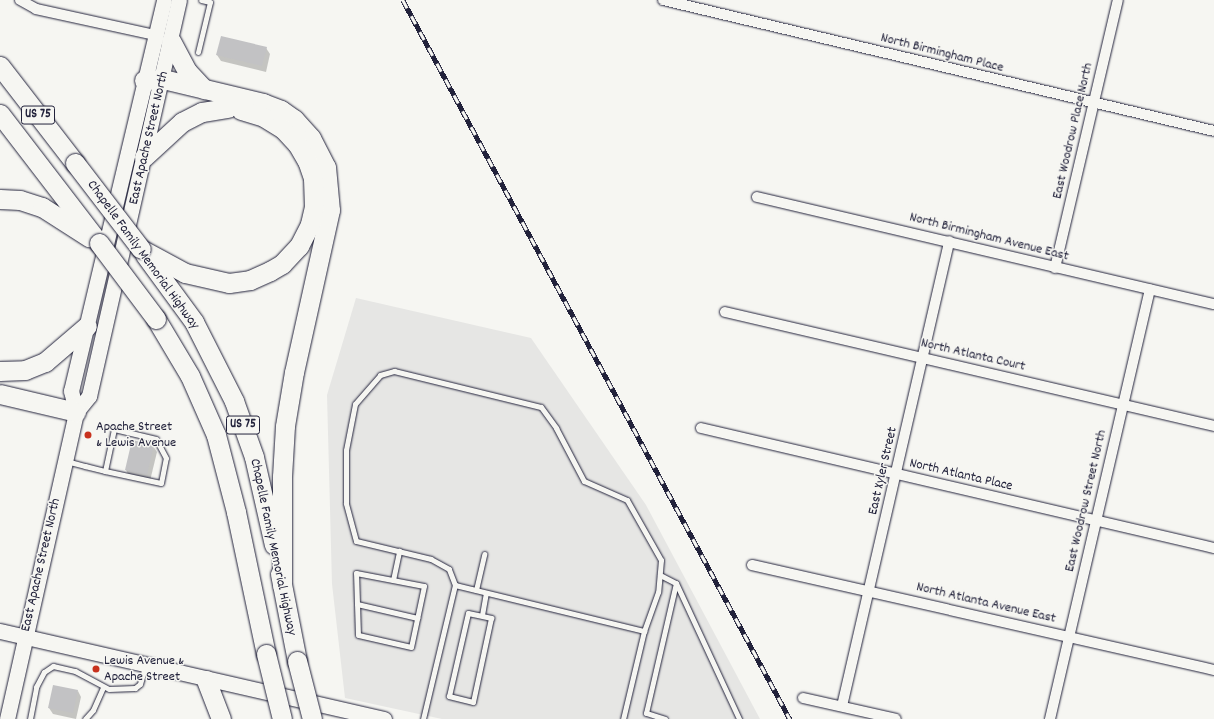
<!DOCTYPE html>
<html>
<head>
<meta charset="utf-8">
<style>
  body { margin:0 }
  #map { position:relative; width:1214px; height:719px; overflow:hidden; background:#f6f6f2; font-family:Dekko,sans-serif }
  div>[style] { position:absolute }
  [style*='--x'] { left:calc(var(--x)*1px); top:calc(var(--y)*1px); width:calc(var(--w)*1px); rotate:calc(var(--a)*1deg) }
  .built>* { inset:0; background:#e6e6e4 }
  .shadow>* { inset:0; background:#0003 }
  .building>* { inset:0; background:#c2c2c4 }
  .roads { filter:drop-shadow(0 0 1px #22223b) drop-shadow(0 0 1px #22223b) }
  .service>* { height:5px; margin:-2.5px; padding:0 2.5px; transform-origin:2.5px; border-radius:2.5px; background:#f6f6f2 }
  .minor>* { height:10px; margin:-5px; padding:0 5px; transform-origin:5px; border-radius:5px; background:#f6f6f2 }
  .secondary>* { height:15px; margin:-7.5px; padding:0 7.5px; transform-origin:7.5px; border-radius:7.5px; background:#f6f6f2 }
  .motorway>* { height:19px; margin:-9.5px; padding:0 9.5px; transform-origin:9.5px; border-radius:9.5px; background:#f6f6f2 }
  .rail>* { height:4.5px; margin-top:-2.25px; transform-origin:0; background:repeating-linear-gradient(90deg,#f6f6f2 0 9px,#22223b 0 18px); box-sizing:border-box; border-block:1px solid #22223b }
  .bridges { filter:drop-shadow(0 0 1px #22223b) drop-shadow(0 0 1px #22223b) }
  .motorway-bridge>* { height:19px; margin:-9.5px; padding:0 9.5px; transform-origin:9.5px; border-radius:9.5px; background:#f6f6f2 }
  .dots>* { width:11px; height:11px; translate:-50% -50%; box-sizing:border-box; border:2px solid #f6f6f2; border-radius:50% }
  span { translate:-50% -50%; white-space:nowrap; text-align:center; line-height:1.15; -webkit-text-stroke:3px #f6f6f2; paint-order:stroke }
  .shield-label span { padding:1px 3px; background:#f6f6f2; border:1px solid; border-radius:3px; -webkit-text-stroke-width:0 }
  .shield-label { font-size:13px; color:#22223b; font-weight:700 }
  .street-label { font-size:14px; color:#22223b }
  .poi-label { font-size:14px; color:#22223b }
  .left { translate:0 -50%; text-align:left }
</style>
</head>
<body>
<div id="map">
  <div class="built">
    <div style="clip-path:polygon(356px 298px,531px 338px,646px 505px,760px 719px,442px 719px,345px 698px,332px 584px,327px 395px)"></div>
  </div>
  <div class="shadow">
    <div style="clip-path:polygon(266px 48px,270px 54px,266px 72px,221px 61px,217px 55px)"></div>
    <div style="clip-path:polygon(153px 446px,157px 452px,150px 481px,129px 476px,126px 470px)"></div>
    <div style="clip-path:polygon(78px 691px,81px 697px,76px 719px,53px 714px,49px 708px)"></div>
  </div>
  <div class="building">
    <div style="clip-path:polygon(221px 36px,267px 47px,262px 66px,216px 55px)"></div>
    <div style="clip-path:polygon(132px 440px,154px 445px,147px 475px,125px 470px)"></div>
    <div style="clip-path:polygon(53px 685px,78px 690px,73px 713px,48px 708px)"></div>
  </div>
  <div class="roads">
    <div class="service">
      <div style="--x:198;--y:52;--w:51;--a:-76.5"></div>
      <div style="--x:210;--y:2;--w:9;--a:-167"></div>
      <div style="--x:66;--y:461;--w:20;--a:15"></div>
      <div style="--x:85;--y:466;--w:21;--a:14"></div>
      <div style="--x:105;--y:471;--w:57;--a:12.1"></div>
      <div style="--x:161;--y:483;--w:25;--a:-79"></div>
      <div style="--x:166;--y:458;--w:21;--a:-118"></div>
      <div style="--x:156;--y:439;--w:43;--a:-166.6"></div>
      <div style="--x:114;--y:429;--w:43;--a:102.1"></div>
      <div style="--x:356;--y:573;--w:69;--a:10.8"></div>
      <div style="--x:424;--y:586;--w:62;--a:102"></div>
      <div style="--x:411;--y:647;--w:54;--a:-167.2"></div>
      <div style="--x:358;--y:635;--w:62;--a:-91.8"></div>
      <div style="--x:660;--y:575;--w:18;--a:27"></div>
      <div style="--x:676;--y:583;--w:150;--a:65.1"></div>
      <div style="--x:393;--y:580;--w:30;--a:-78"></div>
      <div style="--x:455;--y:585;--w:195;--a:13.7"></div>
      <div style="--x:476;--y:590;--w:37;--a:-77"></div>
      <div style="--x:357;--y:604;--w:62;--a:13.1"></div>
      <div style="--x:468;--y:613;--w:24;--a:12"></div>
      <div style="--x:491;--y:618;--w:86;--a:102.1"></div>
      <div style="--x:473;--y:702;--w:25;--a:-166"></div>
      <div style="--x:449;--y:696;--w:85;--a:-77.1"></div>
      <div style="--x:482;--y:615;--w:22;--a:-80"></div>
      <div style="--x:30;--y:719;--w:33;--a:-79"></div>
      <div style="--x:36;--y:687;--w:17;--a:-62"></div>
      <div style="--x:44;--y:672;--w:11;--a:-34"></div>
      <div style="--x:53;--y:666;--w:23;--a:13"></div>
      <div style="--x:75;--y:671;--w:38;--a:28"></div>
      <div style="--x:109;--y:689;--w:26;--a:-2"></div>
      <div style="--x:135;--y:688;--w:6;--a:-39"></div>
      <div style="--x:140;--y:684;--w:18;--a:-74"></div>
      <div style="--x:85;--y:719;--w:12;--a:-48"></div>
      <div style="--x:93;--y:710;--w:24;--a:-66"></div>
      <div style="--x:423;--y:719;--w:138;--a:-76.6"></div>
      <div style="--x:455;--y:585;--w:17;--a:-111"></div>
      <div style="--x:449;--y:569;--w:21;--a:-151"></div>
      <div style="--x:431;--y:559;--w:77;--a:-166.5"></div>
      <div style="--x:356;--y:541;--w:39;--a:-105"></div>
      <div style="--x:346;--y:503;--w:53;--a:-90"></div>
      <div style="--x:346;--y:450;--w:47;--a:-78.9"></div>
      <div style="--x:355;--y:404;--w:38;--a:-49"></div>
      <div style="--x:380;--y:375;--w:15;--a:-16"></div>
      <div style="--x:394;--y:371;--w:151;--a:13.8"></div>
      <div style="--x:541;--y:407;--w:26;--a:54"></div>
      <div style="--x:556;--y:428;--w:60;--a:62.2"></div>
      <div style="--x:584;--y:481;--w:47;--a:23.8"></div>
      <div style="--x:627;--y:500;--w:69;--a:60.5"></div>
      <div style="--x:661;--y:560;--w:32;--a:95"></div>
      <div style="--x:658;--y:592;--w:41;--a:109.7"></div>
      <div style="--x:644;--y:631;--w:90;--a:103.4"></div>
      <div style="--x:665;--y:719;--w:20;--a:-162"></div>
      <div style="--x:646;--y:713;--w:133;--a:-77"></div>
    </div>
    <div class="minor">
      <div style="--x:20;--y:0;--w:18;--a:29"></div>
      <div style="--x:36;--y:9;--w:121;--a:12.4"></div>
      <div style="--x:663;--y:0;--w:566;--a:13.37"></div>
      <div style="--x:757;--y:197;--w:469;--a:13.2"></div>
      <div style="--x:1055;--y:268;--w:275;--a:-76.8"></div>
      <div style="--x:725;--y:312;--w:502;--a:13.12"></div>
      <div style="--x:701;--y:428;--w:527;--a:13.17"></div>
      <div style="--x:752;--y:565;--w:474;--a:12.8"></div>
      <div style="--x:803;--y:698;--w:95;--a:12.7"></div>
      <div style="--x:842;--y:706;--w:477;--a:-77"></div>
      <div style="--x:1050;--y:719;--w:441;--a:-76.9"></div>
    </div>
    <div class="secondary">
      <div style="--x:76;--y:412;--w:22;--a:-103"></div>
      <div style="--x:71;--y:391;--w:402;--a:-76.6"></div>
      <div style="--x:0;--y:631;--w:394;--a:12.9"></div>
      <div style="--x:7;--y:719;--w:315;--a:-77.3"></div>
      <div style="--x:76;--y:412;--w:21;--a:-51"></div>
      <div style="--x:89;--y:396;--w:406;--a:-77.2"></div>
    </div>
    <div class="motorway">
      <div style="--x:171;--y:41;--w:34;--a:62"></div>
      <div style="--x:187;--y:71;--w:25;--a:47"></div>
      <div style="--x:0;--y:66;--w:123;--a:52.3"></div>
      <div style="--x:144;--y:80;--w:19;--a:-3"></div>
      <div style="--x:163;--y:79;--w:103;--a:13.5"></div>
      <div style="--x:263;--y:103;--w:19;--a:21"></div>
      <div style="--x:281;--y:110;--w:16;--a:35"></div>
      <div style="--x:294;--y:119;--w:25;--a:48"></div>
      <div style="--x:311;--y:138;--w:33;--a:63"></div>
      <div style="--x:326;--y:167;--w:43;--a:84.7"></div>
      <div style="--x:330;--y:210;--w:166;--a:102.5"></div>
      <div style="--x:294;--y:372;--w:55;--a:99.5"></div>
      <div style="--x:285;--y:426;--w:51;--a:93.4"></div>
      <div style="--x:282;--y:477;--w:108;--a:90"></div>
      <div style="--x:0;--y:114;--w:163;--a:52.5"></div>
      <div style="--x:144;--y:157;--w:52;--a:-42.6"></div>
      <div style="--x:182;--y:122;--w:22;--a:-27"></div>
      <div style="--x:202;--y:112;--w:26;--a:-9"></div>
      <div style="--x:0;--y:199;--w:20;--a:3"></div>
      <div style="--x:20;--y:200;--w:23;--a:18"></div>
      <div style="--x:42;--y:207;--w:56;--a:32.6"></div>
      <div style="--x:141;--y:249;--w:50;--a:28.6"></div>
      <div style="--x:185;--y:273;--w:45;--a:12.8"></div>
      <div style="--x:229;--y:283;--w:21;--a:-8"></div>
      <div style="--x:250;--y:280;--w:22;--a:-24"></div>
      <div style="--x:270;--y:271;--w:14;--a:-30"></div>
      <div style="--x:282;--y:264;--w:25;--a:-47"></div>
      <div style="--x:299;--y:246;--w:25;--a:-63"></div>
      <div style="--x:310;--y:224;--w:17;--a:-77"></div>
      <div style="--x:314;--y:207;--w:29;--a:-92"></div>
      <div style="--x:313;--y:178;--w:18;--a:-109"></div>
      <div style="--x:307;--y:161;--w:20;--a:-120"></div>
      <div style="--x:297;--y:144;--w:21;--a:-133"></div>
      <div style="--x:283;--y:129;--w:22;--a:-148"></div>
      <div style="--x:264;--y:117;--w:24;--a:-163"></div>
      <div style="--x:145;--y:255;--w:83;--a:53.8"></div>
      <div style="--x:194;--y:322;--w:89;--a:63.1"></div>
      <div style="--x:234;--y:401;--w:59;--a:70.3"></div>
      <div style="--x:254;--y:457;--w:90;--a:77.2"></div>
      <div style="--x:156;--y:319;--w:66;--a:59.2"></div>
      <div style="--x:190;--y:376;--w:64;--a:66.2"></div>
      <div style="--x:216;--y:435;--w:80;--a:75.4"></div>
      <div style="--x:236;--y:512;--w:145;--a:78.1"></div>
      <div style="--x:0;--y:371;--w:25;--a:-2"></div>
      <div style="--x:25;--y:370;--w:22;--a:-22"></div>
      <div style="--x:45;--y:362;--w:55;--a:-40.6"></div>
      <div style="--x:0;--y:394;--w:78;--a:13.3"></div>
      <div style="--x:280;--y:574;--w:89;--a:78.9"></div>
      <div style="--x:206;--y:680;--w:42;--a:69"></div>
    </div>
  </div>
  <div class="rail">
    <div style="--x:403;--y:0;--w:817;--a:61.71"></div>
  </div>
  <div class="bridges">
    <div class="motorway-bridge">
      <div style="--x:75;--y:163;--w:108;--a:52.5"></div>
      <div style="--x:99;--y:243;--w:95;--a:53.1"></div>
      <div style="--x:266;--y:654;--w:67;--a:76.2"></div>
      <div style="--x:297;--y:661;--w:60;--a:75.5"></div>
    </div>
  </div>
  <div class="dots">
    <div style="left:88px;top:435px;background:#c8321e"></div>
    <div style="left:96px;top:669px;background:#c8321e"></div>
  </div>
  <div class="shield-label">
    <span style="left:38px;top:115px">US 75</span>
    <span style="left:243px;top:425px">US 75</span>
  </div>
  <div class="street-label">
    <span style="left:942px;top:53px;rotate:14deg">North Birmingham Place</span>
    <span style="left:1073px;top:131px;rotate:-77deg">East Woodrow Place North</span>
    <span style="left:149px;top:138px;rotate:-77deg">East Apache Street North</span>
    <span style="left:989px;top:237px;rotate:14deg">North Birmingham Avenue East</span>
    <span style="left:143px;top:255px;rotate:54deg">Chapelle Family Memorial Highway</span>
    <span style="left:973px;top:355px;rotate:13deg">North Atlanta Court</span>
    <span style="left:883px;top:471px;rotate:-77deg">East Xyler Street</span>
    <span style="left:961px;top:475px;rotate:13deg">North Atlanta Place</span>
    <span style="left:1086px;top:501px;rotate:-77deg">East Woodrow Street North</span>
    <span style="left:273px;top:547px;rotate:78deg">Chapelle Family Memorial Highway</span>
    <span style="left:41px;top:565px;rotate:-77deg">East Apache Street North</span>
    <span style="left:986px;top:603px;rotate:13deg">North Atlanta Avenue East</span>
  </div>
  <div class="poi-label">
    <span class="left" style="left:96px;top:435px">Apache Street<br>&amp; Lewis Avenue</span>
    <span class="left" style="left:104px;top:669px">Lewis Avenue &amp;<br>Apache Street</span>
  </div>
</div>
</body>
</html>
